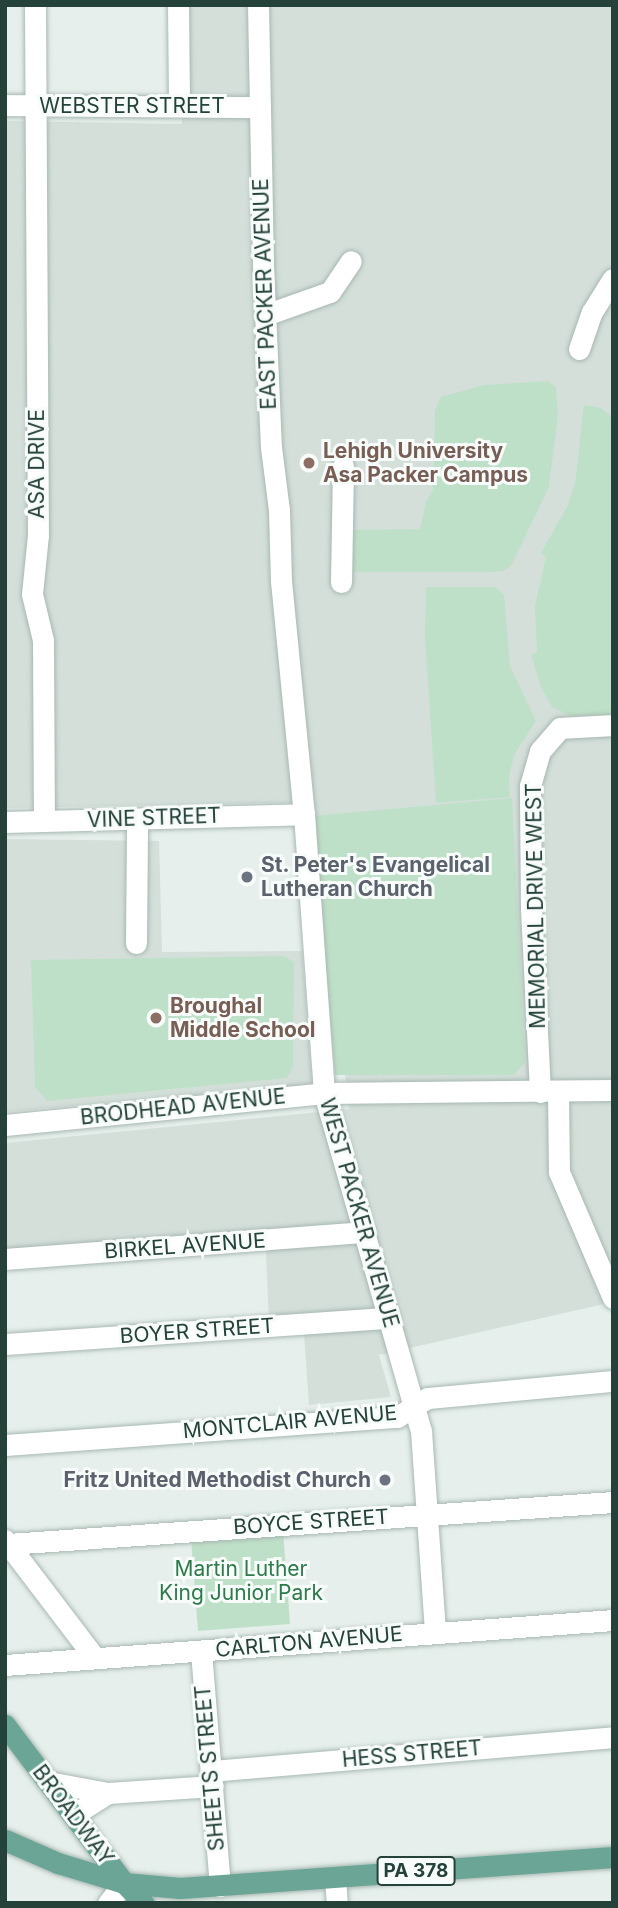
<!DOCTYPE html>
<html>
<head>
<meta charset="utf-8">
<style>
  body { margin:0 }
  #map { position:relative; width:618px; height:1908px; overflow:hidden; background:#e6efeb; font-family:Inter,sans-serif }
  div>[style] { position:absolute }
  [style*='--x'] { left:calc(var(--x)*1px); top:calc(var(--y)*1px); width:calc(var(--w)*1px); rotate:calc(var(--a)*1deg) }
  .built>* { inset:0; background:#d4dfda }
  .green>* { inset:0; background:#bfe0c8 }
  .roads { filter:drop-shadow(0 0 2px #a8b8b2) drop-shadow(0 0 2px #a8b8b2) }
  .minor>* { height:21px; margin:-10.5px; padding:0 10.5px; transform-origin:10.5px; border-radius:10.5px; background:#fff }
  .major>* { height:21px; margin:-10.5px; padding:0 10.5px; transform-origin:10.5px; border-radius:10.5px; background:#6aa596 }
  .dots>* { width:19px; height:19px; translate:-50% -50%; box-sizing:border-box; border:4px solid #f7fbf9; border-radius:50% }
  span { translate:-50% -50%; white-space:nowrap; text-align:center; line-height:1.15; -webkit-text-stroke:6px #f7fbf9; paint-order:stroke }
  .shield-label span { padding:2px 5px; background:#f7fbf9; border:2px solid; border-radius:5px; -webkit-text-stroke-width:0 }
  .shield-label { font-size:19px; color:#24423a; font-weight:700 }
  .street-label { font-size:21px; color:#24423a }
  .education-label { font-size:21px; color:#785e54; font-weight:700 }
  .left { translate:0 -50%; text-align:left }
  .worship-label { font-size:21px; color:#5b616d; font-weight:700 }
  .right { translate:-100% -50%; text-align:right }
  .park-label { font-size:21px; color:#2d7a4b }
  .frame { position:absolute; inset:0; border:7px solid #24423a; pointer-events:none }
</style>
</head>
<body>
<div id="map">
  <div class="built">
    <div style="clip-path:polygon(182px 5px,613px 5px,613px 1302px,379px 1355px,391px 1397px,309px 1405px,303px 1319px,269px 1322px,265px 1231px,5px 1250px,5px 1143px,349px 1109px,314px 802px,5px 808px,5px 121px,182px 124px)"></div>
    <div style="clip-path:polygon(5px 839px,159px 841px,162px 952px,302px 951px,312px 1084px,5px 1112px)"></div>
  </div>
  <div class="green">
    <div style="clip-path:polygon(548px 381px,556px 387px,558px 416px,549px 487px,511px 566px,503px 571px,492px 572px,344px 572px,344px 530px,420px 529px,426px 502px,433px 490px,435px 411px,441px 397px,484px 385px)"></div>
    <div style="clip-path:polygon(584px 405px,601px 408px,613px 418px,613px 715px,571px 716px,552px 707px,541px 687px,531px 654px,537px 653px,535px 605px,546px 557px,541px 553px,568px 505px,575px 483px)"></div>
    <div style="clip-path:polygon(426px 587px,496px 587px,504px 595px,510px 666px,536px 721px,514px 755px,509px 777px,510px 797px,436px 803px,425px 637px)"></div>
    <div style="clip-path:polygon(512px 798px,525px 1062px,514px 1075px,335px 1075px,313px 816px)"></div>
    <div style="clip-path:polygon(284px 956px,294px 962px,293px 1067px,287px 1078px,47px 1101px,35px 1087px,31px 960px)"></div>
    <div style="clip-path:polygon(283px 1531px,290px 1624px,198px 1631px,191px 1538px)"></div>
  </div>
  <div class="roads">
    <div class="minor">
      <div style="--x:35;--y:5;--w:530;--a:89.68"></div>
      <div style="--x:38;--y:535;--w:59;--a:95.8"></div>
      <div style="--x:32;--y:594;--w:47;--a:76.6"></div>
      <div style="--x:43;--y:640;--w:181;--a:89.7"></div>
      <div style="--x:178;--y:5;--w:101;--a:89.4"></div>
      <div style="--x:258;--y:5;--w:260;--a:88.9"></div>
      <div style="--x:263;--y:265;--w:182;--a:87.5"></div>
      <div style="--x:271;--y:447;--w:64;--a:82.8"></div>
      <div style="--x:279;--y:510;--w:71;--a:88.4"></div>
      <div style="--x:281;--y:581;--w:234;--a:84.4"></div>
      <div style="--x:304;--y:814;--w:280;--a:85.9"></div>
      <div style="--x:324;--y:1093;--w:352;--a:74"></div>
      <div style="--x:421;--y:1431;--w:201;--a:86"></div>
      <div style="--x:5;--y:105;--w:254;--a:0.5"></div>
      <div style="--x:265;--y:315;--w:69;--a:-19.5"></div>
      <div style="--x:330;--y:292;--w:37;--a:-56"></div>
      <div style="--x:579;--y:349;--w:39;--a:-71"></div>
      <div style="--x:592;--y:312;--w:39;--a:-58"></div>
      <div style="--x:341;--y:582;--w:116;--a:-89"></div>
      <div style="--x:5;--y:822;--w:299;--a:-1.5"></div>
      <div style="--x:136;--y:943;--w:124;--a:-89.5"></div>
      <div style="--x:540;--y:1092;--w:185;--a:-92.8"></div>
      <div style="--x:531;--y:907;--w:121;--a:-90.5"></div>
      <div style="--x:530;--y:786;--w:36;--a:-74"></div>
      <div style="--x:540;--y:751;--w:30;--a:-49"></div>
      <div style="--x:560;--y:728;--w:53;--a:-3.2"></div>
      <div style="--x:558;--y:1092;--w:80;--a:89.3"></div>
      <div style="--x:559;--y:1172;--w:137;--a:66.8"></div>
      <div style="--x:5;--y:1125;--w:321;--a:-5.7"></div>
      <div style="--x:324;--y:1093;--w:289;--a:-0.6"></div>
      <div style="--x:5;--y:1259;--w:361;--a:-4.3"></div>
      <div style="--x:5;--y:1344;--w:385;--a:-3.9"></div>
      <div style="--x:5;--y:1445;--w:393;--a:-4.1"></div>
      <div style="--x:397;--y:1417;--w:36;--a:-32"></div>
      <div style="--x:428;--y:1398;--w:186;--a:-5.3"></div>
      <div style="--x:5;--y:1540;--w:147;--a:52.7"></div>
      <div style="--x:8;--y:1544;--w:606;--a:-3.97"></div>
      <div style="--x:201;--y:1651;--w:236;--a:85.4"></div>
      <div style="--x:5;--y:1665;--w:610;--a:-4.23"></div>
      <div style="--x:211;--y:1771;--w:403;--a:-4.8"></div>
      <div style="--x:48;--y:1782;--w:61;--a:10.4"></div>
      <div style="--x:108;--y:1793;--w:105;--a:-3.8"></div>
      <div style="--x:73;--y:1815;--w:41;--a:-32.2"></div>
      <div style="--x:335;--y:1877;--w:26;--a:86"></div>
      <div style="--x:108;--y:1903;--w:26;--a:-51"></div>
    </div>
    <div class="major">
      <div style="--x:5;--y:1725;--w:198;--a:53"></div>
      <div style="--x:124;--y:1883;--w:28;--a:46"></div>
      <div style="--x:5;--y:1840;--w:58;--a:23.5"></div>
      <div style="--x:58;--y:1863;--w:69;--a:16.9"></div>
      <div style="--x:124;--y:1883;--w:56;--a:5.1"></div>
      <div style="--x:180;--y:1888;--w:434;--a:-4.1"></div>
    </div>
  </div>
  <div class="dots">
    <div style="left:309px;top:463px;background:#8d6e63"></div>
    <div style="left:247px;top:877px;background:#6b7280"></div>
    <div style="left:156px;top:1018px;background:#8d6e63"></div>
    <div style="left:385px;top:1480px;background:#6b7280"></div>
  </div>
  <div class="shield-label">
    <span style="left:416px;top:1871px">PA 378</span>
  </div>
  <div class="street-label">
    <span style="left:132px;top:106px">WEBSTER STREET</span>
    <span style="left:265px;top:294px;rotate:-92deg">EAST PACKER AVENUE</span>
    <span style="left:37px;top:464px;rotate:-90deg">ASA DRIVE</span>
    <span style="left:154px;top:818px;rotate:-2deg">VINE STREET</span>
    <span style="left:536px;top:906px;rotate:-91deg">MEMORIAL DRIVE WEST</span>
    <span style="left:183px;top:1107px;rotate:-6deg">BRODHEAD AVENUE</span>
    <span style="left:359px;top:1213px;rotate:74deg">WEST PACKER AVENUE</span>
    <span style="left:185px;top:1246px;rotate:-4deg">BIRKEL AVENUE</span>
    <span style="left:197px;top:1331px;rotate:-4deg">BOYER STREET</span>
    <span style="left:290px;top:1422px;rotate:-5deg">MONTCLAIR AVENUE</span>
    <span style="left:311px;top:1522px;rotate:-4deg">BOYCE STREET</span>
    <span style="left:309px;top:1642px;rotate:-5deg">CARLTON AVENUE</span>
    <span style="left:412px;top:1754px;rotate:-5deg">HESS STREET</span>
    <span style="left:210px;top:1768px;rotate:-95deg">SHEETS STREET</span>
    <span style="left:73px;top:1815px;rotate:53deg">BROADWAY</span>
  </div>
  <div class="education-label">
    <span class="left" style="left:323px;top:463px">Lehigh University<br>Asa Packer Campus</span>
    <span class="left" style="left:170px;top:1018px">Broughal<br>Middle School</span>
  </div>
  <div class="worship-label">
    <span class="left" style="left:261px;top:877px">St. Peter's Evangelical<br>Lutheran Church</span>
    <span class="right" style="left:371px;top:1480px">Fritz United Methodist Church</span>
  </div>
  <div class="park-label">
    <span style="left:241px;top:1581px">Martin Luther<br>King Junior Park</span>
  </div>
  <div class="frame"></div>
</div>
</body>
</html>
